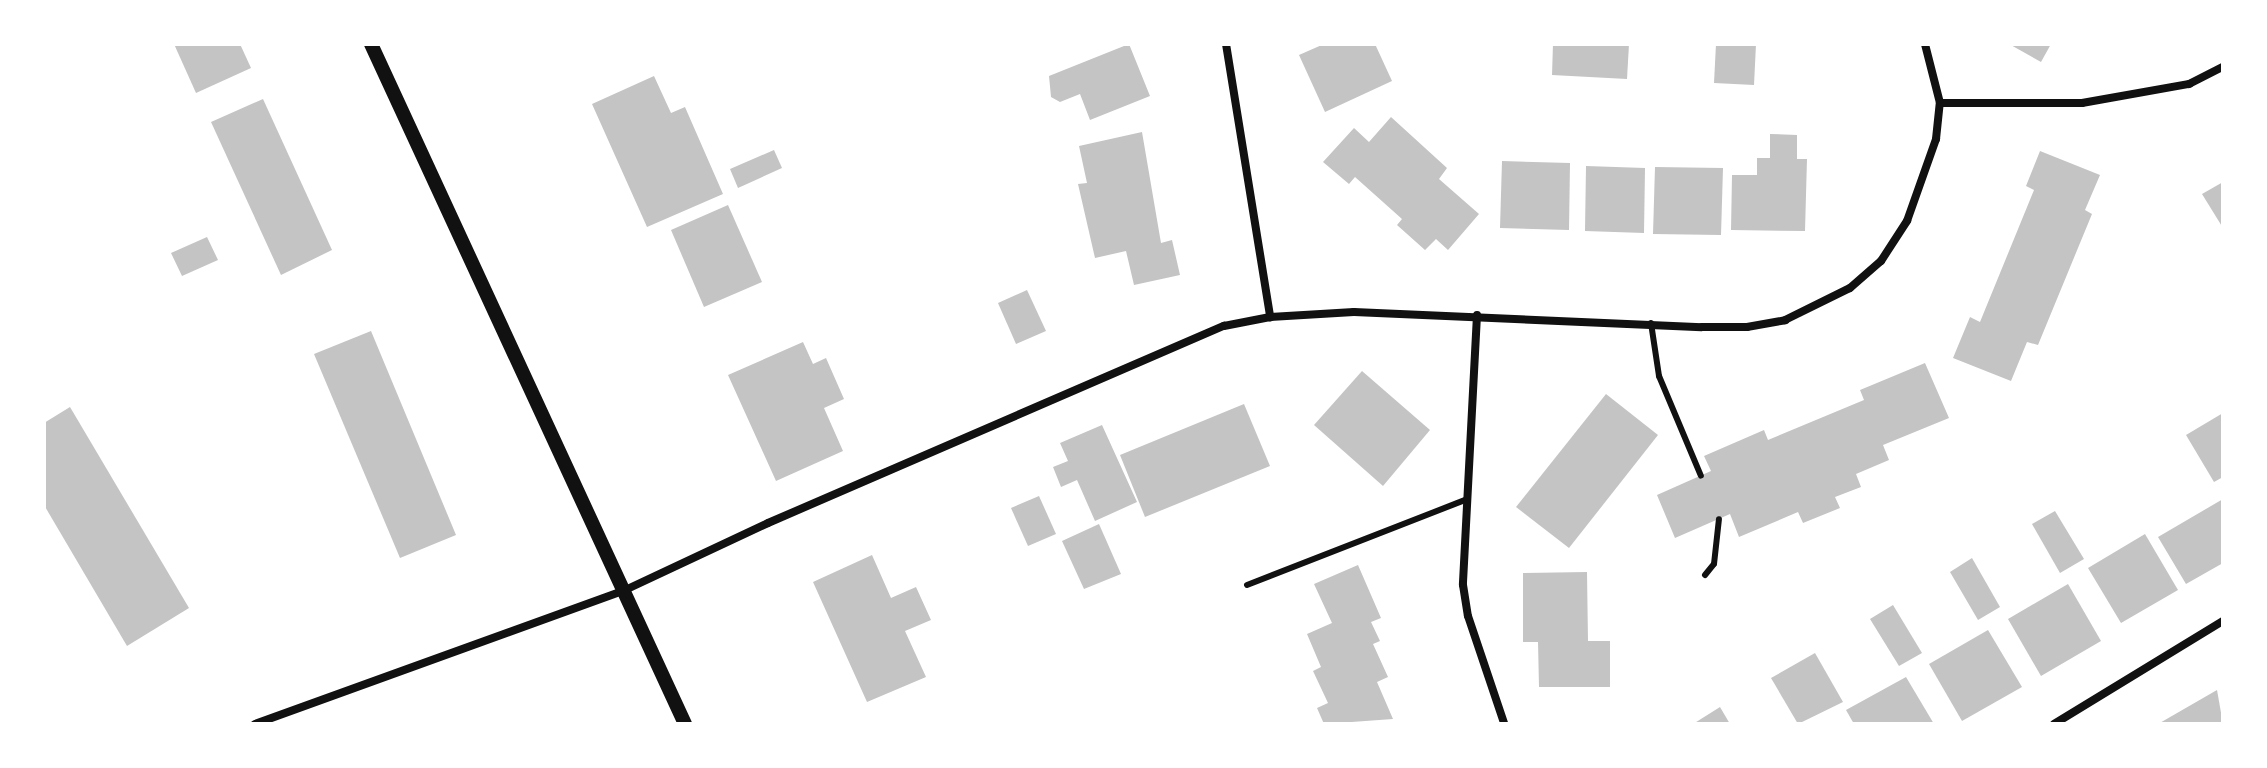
<!DOCTYPE html>
<html>
<head>
<meta charset="utf-8">
<style>
  body { margin:0 }
  #map { position:relative; width:2267px; height:768px; overflow:hidden; background:#fff; font-family:"Nunito Sans",sans-serif }
  div>[style] { position:absolute }
  [style*='--x'] { left:calc(var(--x)*1px); top:calc(var(--y)*1px); width:calc(var(--w)*1px); rotate:calc(var(--a)*1deg) }
  .building>* { inset:0; background:#c4c4c4 }
  .service>* { height:6px; margin:-3px; padding:0 3px; transform-origin:3px; border-radius:3px; background:#111 }
  .minor>* { height:8px; margin:-4px; padding:0 4px; transform-origin:4px; border-radius:4px; background:#111 }
  .tertiary>* { height:14px; margin:-7px; padding:0 7px; transform-origin:7px; border-radius:7px; background:#111 }
  span { translate:-50% -50%; white-space:nowrap; text-align:center; line-height:1.15; -webkit-text-stroke:7px #fff; paint-order:stroke }
  .frame { position:absolute; inset:0; border:46px solid #fff; pointer-events:none }
</style>
</head>
<body>
<div id="map">
  <div class="building">
    <div style="clip-path:polygon(174px 44px,240px 44px,251px 68px,196px 93px)"></div>
    <div style="clip-path:polygon(1129px 44px,1150px 96px,1090px 120px,1080px 94px,1060px 102px,1051px 97px,1049px 76px)"></div>
    <div style="clip-path:polygon(1324px 44px,1375px 44px,1392px 81px,1325px 112px,1299px 55px)"></div>
    <div style="clip-path:polygon(1553px 44px,1629px 44px,1627px 79px,1552px 75px)"></div>
    <div style="clip-path:polygon(1716px 44px,1756px 44px,1754px 85px,1714px 83px)"></div>
    <div style="clip-path:polygon(2009px 44px,2051px 44px,2041px 62px)"></div>
    <div style="clip-path:polygon(654px 76px,671px 113px,685px 107px,723px 194px,647px 227px,592px 104px)"></div>
    <div style="clip-path:polygon(263px 99px,332px 250px,281px 275px,211px 122px)"></div>
    <div style="clip-path:polygon(1391px 117px,1447px 168px,1439px 179px,1479px 214px,1448px 250px,1436px 239px,1425px 250px,1397px 225px,1402px 219px,1355px 177px,1349px 184px,1323px 162px,1354px 128px,1369px 142px)"></div>
    <div style="clip-path:polygon(1142px 132px,1161px 243px,1172px 240px,1180px 275px,1134px 285px,1126px 251px,1095px 258px,1078px 184px,1087px 183px,1079px 146px)"></div>
    <div style="clip-path:polygon(1770px 134px,1797px 135px,1797px 159px,1807px 159px,1805px 231px,1731px 230px,1732px 175px,1757px 175px,1757px 158px,1770px 158px)"></div>
    <div style="clip-path:polygon(774px 150px,782px 168px,738px 188px,730px 169px)"></div>
    <div style="clip-path:polygon(2040px 151px,2100px 175px,2085px 210px,2092px 214px,2038px 345px,2027px 342px,2011px 381px,1953px 358px,1970px 317px,1980px 322px,2034px 190px,2026px 186px)"></div>
    <div style="clip-path:polygon(1502px 161px,1570px 163px,1569px 230px,1500px 228px)"></div>
    <div style="clip-path:polygon(1586px 166px,1645px 168px,1644px 233px,1585px 231px)"></div>
    <div style="clip-path:polygon(1655px 167px,1723px 168px,1721px 235px,1653px 234px)"></div>
    <div style="clip-path:polygon(2223px 182px,2223px 228px,2202px 194px)"></div>
    <div style="clip-path:polygon(728px 205px,762px 282px,704px 307px,671px 230px)"></div>
    <div style="clip-path:polygon(207px 237px,218px 260px,182px 276px,171px 253px)"></div>
    <div style="clip-path:polygon(1027px 290px,1046px 331px,1016px 344px,998px 303px)"></div>
    <div style="clip-path:polygon(371px 331px,456px 535px,400px 558px,314px 354px)"></div>
    <div style="clip-path:polygon(803px 342px,813px 364px,826px 358px,844px 399px,824px 408px,843px 451px,776px 481px,728px 375px)"></div>
    <div style="clip-path:polygon(1925px 363px,1949px 418px,1883px 445px,1889px 460px,1856px 474px,1861px 487px,1835px 497px,1840px 508px,1803px 523px,1798px 512px,1739px 537px,1730px 514px,1675px 538px,1657px 495px,1711px 471px,1704px 456px,1764px 430px,1768px 440px,1864px 400px,1860px 390px)"></div>
    <div style="clip-path:polygon(1362px 371px,1430px 430px,1383px 486px,1314px 425px)"></div>
    <div style="clip-path:polygon(1606px 394px,1658px 435px,1569px 548px,1516px 507px)"></div>
    <div style="clip-path:polygon(1244px 404px,1270px 466px,1145px 517px,1120px 455px)"></div>
    <div style="clip-path:polygon(70px 407px,189px 608px,127px 646px,44px 505px,44px 423px)"></div>
    <div style="clip-path:polygon(2223px 413px,2223px 477px,2214px 482px,2186px 435px)"></div>
    <div style="clip-path:polygon(1102px 425px,1137px 502px,1095px 521px,1077px 480px,1061px 487px,1053px 467px,1068px 461px,1060px 443px)"></div>
    <div style="clip-path:polygon(1039px 496px,1056px 534px,1028px 546px,1011px 508px)"></div>
    <div style="clip-path:polygon(2223px 499px,2223px 563px,2186px 584px,2158px 537px)"></div>
    <div style="clip-path:polygon(2055px 511px,2084px 559px,2060px 573px,2032px 524px)"></div>
    <div style="clip-path:polygon(1099px 524px,1121px 574px,1084px 589px,1062px 541px)"></div>
    <div style="clip-path:polygon(2145px 534px,2178px 590px,2121px 623px,2088px 568px)"></div>
    <div style="clip-path:polygon(872px 555px,891px 598px,916px 587px,931px 620px,905px 631px,926px 677px,867px 702px,813px 582px)"></div>
    <div style="clip-path:polygon(1972px 558px,2000px 607px,1978px 620px,1950px 572px)"></div>
    <div style="clip-path:polygon(1358px 565px,1381px 618px,1371px 622px,1380px 641px,1373px 644px,1388px 677px,1377px 682px,1393px 719px,1324px 724px,1317px 708px,1328px 703px,1313px 671px,1321px 667px,1307px 634px,1332px 623px,1314px 584px)"></div>
    <div style="clip-path:polygon(1587px 572px,1588px 641px,1610px 641px,1610px 687px,1539px 687px,1538px 642px,1523px 642px,1523px 573px)"></div>
    <div style="clip-path:polygon(2068px 584px,2101px 641px,2041px 676px,2008px 619px)"></div>
    <div style="clip-path:polygon(1893px 605px,1922px 653px,1899px 666px,1870px 619px)"></div>
    <div style="clip-path:polygon(1988px 630px,2022px 687px,1962px 721px,1929px 664px)"></div>
    <div style="clip-path:polygon(1815px 653px,1843px 702px,1798px 724px,1771px 678px)"></div>
    <div style="clip-path:polygon(1906px 677px,1934px 724px,1854px 724px,1846px 710px)"></div>
    <div style="clip-path:polygon(2217px 690px,2223px 724px,2158px 724px)"></div>
    <div style="clip-path:polygon(1720px 707px,1730px 724px,1693px 724px)"></div>
  </div>
  <div class="service">
    <div style="--x:1651;--y:323;--w:54;--a:81.4"></div>
    <div style="--x:1659;--y:376;--w:108;--a:67.2"></div>
    <div style="--x:1705;--y:575;--w:14;--a:-51"></div>
    <div style="--x:1714;--y:564;--w:45;--a:-83.7"></div>
    <div style="--x:1247;--y:585;--w:237;--a:-21.3"></div>
  </div>
  <div class="minor">
    <div style="--x:1226;--y:44;--w:277;--a:80.8"></div>
    <div style="--x:1940;--y:103;--w:142;--a:0"></div>
    <div style="--x:2082;--y:103;--w:109;--a:-10.1"></div>
    <div style="--x:2189;--y:84;--w:38;--a:-27"></div>
    <div style="--x:1477;--y:315;--w:270;--a:93"></div>
    <div style="--x:1463;--y:585;--w:31;--a:81"></div>
    <div style="--x:1468;--y:616;--w:113;--a:71.4"></div>
    <div style="--x:255;--y:724;--w:391;--a:-19.9"></div>
    <div style="--x:623;--y:591;--w:160;--a:-25.1"></div>
    <div style="--x:768;--y:523;--w:497;--a:-23.4"></div>
    <div style="--x:1224;--y:326;--w:47;--a:-11.1"></div>
    <div style="--x:1270;--y:317;--w:84;--a:-3.4"></div>
    <div style="--x:1354;--y:312;--w:348;--a:2.5"></div>
    <div style="--x:1702;--y:327;--w:45;--a:0"></div>
    <div style="--x:1747;--y:327;--w:39;--a:-10"></div>
    <div style="--x:1785;--y:320;--w:72;--a:-26.2"></div>
    <div style="--x:1850;--y:288;--w:41;--a:-41.1"></div>
    <div style="--x:1881;--y:261;--w:48;--a:-57"></div>
    <div style="--x:1907;--y:221;--w:87;--a:-70.5"></div>
    <div style="--x:1936;--y:139;--w:36;--a:-84"></div>
    <div style="--x:1940;--y:103;--w:61;--a:-104.3"></div>
    <div style="--x:2054;--y:724;--w:198;--a:-31.4"></div>
  </div>
  <div class="tertiary">
    <div style="--x:371;--y:44;--w:749;--a:65.21"></div>
  </div>
  <div class="frame"></div>
</div>
</body>
</html>
